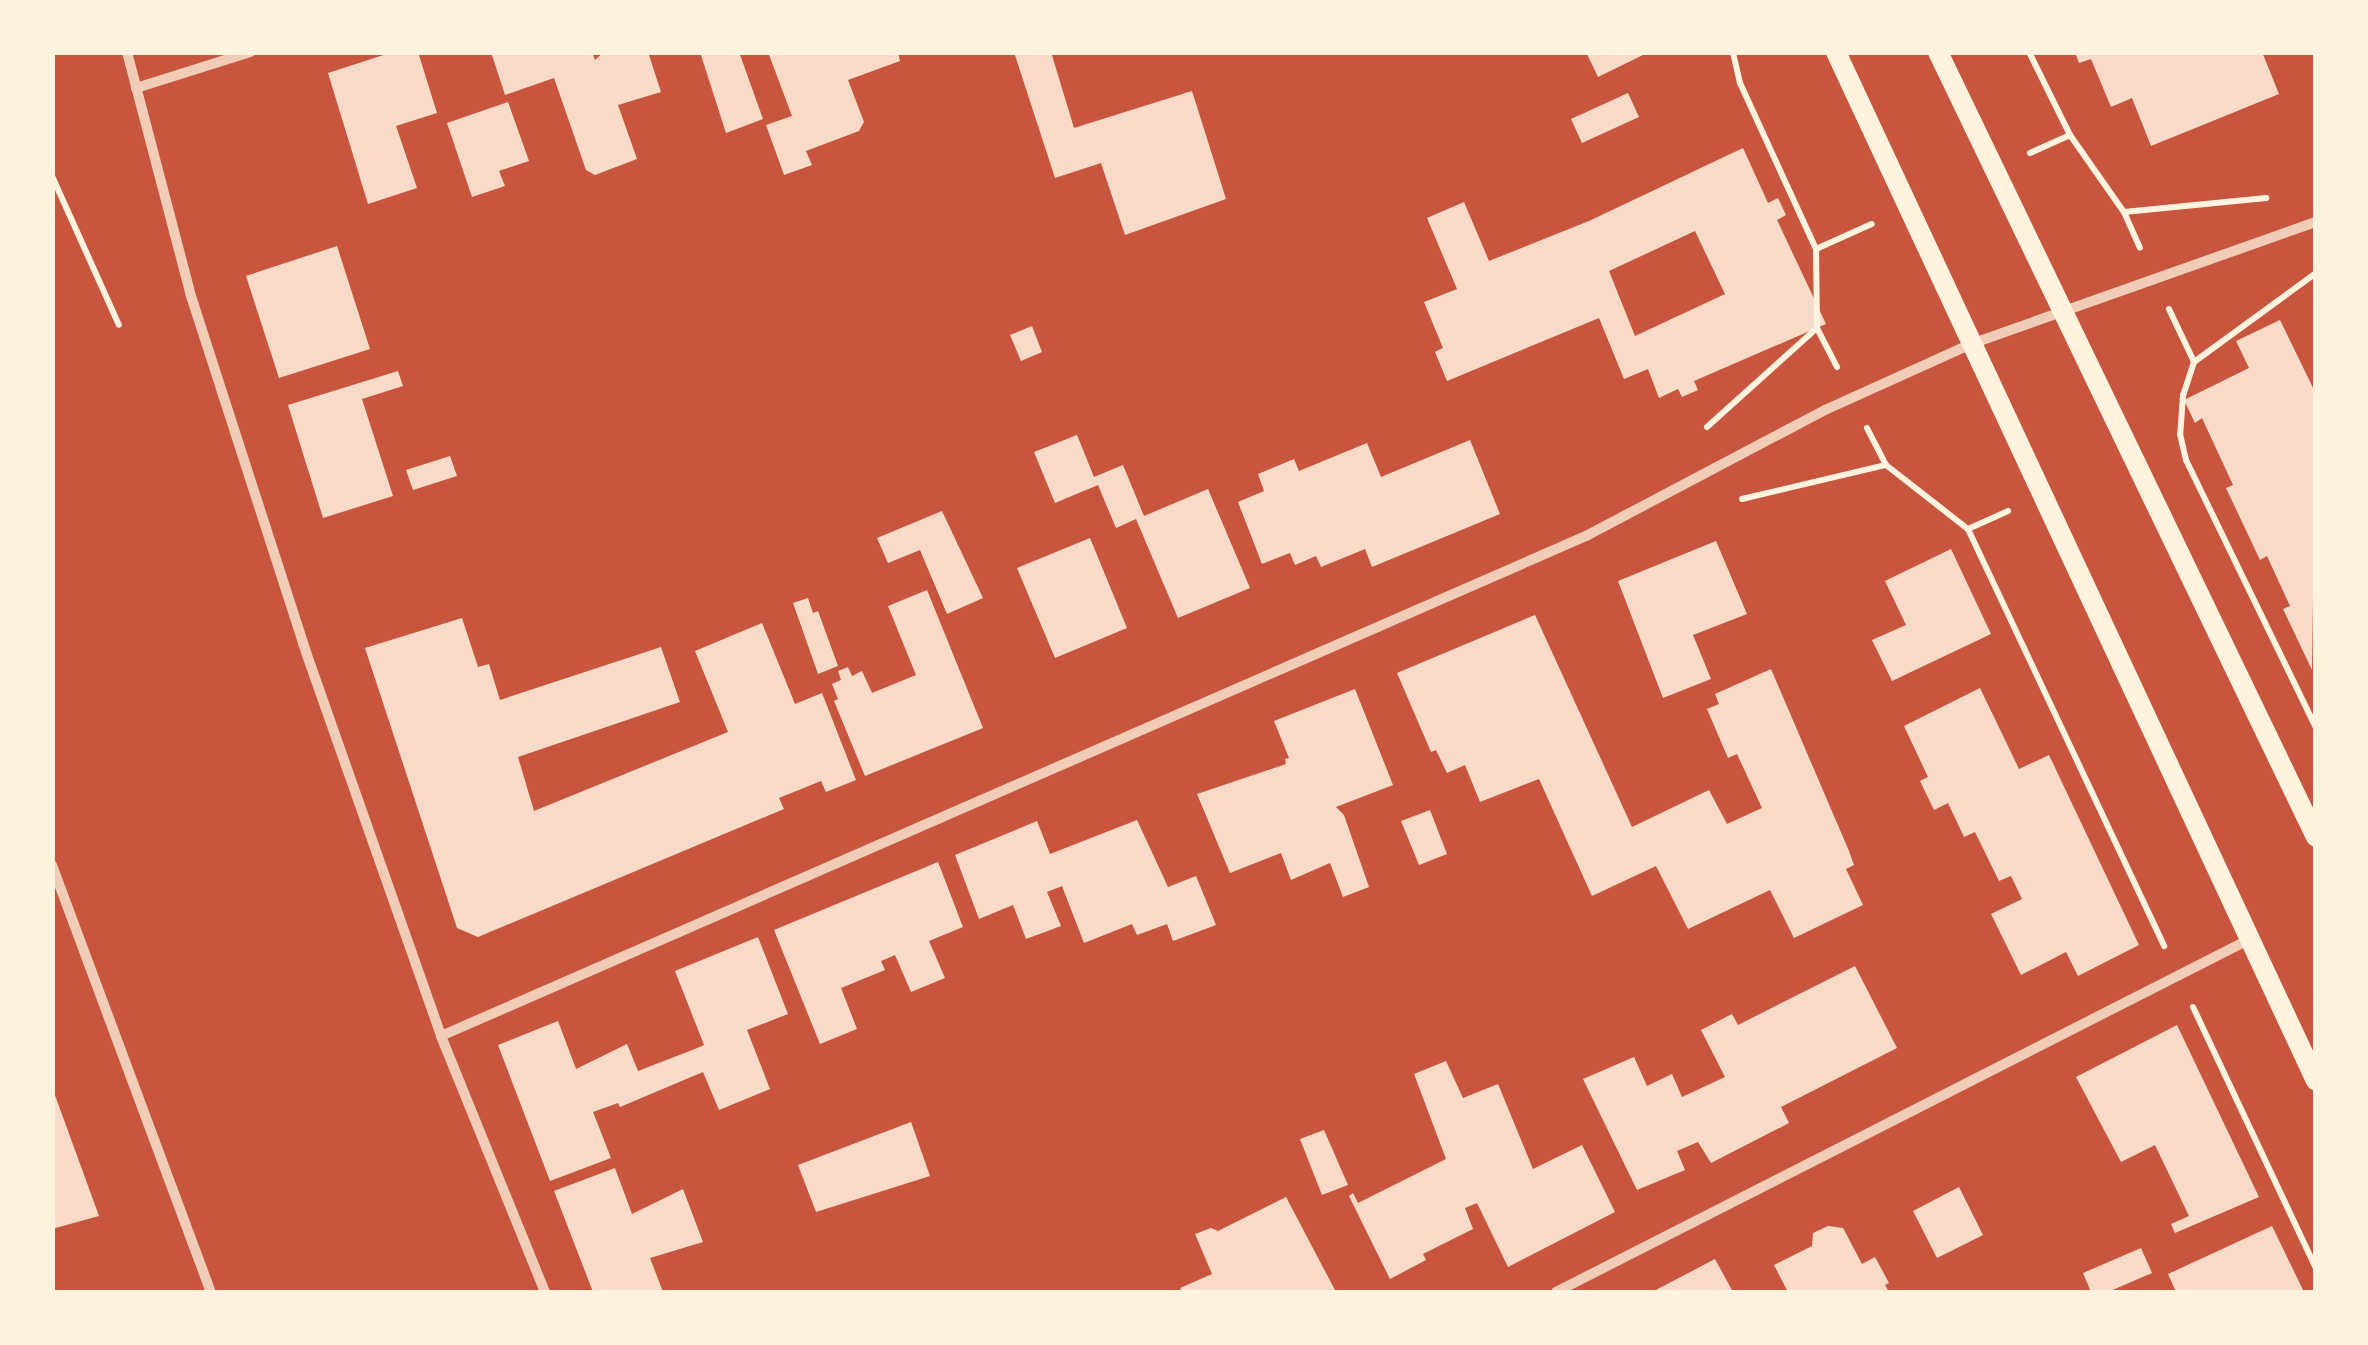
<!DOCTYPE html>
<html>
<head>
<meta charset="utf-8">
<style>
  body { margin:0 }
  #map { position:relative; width:2368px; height:1345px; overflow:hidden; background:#c8553d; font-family:"Asap Condensed",sans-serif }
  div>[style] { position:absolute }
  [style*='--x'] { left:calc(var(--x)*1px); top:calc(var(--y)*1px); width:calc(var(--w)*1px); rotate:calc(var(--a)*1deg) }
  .building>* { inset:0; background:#f7dbc8 }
  .path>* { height:6px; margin:-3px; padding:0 3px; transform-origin:3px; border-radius:3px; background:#fff3e0 }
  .minor>* { height:10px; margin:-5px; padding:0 5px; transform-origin:5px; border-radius:5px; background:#f1ccb7 }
  .secondary>* { height:20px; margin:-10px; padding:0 10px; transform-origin:10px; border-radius:10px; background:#fff3e0 }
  span { translate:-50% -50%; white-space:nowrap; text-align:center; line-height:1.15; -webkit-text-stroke:8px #fff3e0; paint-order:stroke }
  .frame { position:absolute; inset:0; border:55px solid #fff3e0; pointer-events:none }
</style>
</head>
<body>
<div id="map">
  <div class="building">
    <div style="clip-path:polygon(393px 52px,418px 52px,437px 113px,396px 126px,417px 188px,368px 204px,328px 73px)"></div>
    <div style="clip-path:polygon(491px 52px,592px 52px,595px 60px,604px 52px,648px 52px,661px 92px,618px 105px,637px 159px,595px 175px,586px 170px,554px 78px,505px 95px)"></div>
    <div style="clip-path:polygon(700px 52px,739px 52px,763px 119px,726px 133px)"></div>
    <div style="clip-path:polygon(768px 52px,898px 52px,900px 61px,848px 80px,864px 122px,859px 131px,806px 151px,812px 165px,784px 175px,766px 125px,792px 116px)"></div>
    <div style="clip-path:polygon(1014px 52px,1051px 52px,1074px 128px,1192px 91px,1226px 199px,1125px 235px,1101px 163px,1055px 178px)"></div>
    <div style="clip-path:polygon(1586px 52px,1649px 52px,1598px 77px)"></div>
    <div style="clip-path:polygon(2075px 52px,2262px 52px,2279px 94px,2151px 146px,2132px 98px,2111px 107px,2091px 59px,2079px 63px)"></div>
    <div style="clip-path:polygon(1628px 93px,1639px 117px,1582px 143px,1571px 119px)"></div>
    <div style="clip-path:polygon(508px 102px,529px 161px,499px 171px,505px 186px,472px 197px,447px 123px)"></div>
    <div style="clip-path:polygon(evenodd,1743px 148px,1768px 203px,1778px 198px,1786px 215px,1777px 220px,1826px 324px,1694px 381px,1698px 390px,1682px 397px,1678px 389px,1659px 398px,1648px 369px,1624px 379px,1599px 318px,1447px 381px,1435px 352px,1443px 348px,1424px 302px,1457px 289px,1427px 218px,1464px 202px,1489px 261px,1589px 221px,1743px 148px,1695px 231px,1725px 294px,1635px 336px,1609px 271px,1695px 231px)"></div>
    <div style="clip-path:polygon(337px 246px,370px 349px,279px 378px,246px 276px)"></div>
    <div style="clip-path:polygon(2280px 320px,2316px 394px,2312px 670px,2283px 609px,2290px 606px,2267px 556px,2260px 560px,2226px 488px,2233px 485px,2202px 418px,2195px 423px,2184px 400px,2249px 368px,2236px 341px)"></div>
    <div style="clip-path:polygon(1032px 326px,1042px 352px,1021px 361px,1010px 335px)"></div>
    <div style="clip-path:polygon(398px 371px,403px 386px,362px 399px,393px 496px,323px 518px,288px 405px)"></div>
    <div style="clip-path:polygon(1077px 435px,1094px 477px,1123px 465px,1144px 516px,1208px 489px,1250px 588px,1178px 618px,1136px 519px,1116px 528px,1098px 485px,1055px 503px,1034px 452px)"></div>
    <div style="clip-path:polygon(1470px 440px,1500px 514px,1372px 567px,1365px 549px,1321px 567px,1316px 556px,1295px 565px,1290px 553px,1262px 564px,1238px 502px,1264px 491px,1258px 474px,1294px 459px,1299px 471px,1367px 443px,1381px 477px)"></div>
    <div style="clip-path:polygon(450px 456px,457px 476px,413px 490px,406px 470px)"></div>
    <div style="clip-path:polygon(942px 511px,983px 598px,947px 614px,920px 550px,888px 563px,877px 538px)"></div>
    <div style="clip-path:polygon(1090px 538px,1127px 628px,1055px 658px,1017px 568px)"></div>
    <div style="clip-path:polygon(1716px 541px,1747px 614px,1693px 635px,1711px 679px,1663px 698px,1618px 581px)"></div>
    <div style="clip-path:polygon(1951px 549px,1991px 634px,1892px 681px,1872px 640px,1906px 625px,1885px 581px)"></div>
    <div style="clip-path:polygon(927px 590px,983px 728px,865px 776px,834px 701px,838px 699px,832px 684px,841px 680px,838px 671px,848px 667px,852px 676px,862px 671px,872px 693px,916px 675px,888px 606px)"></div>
    <div style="clip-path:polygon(808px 598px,813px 613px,818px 611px,838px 666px,818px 674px,793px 603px)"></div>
    <div style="clip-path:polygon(1535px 615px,1632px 827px,1709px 790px,1727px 824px,1762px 808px,1737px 754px,1728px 758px,1707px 709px,1719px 704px,1715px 694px,1771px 669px,1849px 851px,1854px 865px,1846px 869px,1863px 905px,1794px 938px,1770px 890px,1688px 929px,1656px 866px,1592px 896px,1539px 779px,1480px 802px,1465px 765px,1447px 773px,1436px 750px,1431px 752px,1397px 673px)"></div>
    <div style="clip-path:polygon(462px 618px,478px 667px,489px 664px,500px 700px,661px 647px,680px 702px,518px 757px,534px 811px,728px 732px,695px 651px,762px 623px,795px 704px,822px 693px,856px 780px,826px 792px,821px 781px,779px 798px,784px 809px,478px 937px,457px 928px,365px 648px)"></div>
    <div style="clip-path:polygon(1980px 688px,2019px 769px,2049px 755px,2139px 945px,2078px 976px,2066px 952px,2021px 975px,1991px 914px,2022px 899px,2011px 876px,1999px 881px,1975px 832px,1964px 837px,1948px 803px,1934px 810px,1920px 781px,1928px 777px,1904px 726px)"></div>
    <div style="clip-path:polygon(1355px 689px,1393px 785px,1336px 807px,1344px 815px,1369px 887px,1343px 897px,1330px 863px,1291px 880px,1281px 853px,1230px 873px,1197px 794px,1286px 764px,1285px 759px,1289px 758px,1274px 721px)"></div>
    <div style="clip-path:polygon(1430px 810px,1447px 854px,1419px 865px,1401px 821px)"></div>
    <div style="clip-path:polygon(1137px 820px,1168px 887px,1196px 876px,1216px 925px,1173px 941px,1167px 924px,1137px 935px,1132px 924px,1084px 943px,1062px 886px,1047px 892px,1061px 926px,1026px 939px,1013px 905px,979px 919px,955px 855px,1037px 821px,1050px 854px)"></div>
    <div style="clip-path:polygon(938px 862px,963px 927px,929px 941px,945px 978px,911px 992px,895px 955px,881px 961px,885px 970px,841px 988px,857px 1029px,820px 1044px,774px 930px)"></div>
    <div style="clip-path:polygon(758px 937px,788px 1014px,747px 1030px,770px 1089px,719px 1110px,703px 1072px,620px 1107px,618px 1103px,593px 1112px,611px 1158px,550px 1181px,498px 1045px,558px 1021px,576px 1069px,627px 1044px,638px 1071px,695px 1049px,704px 1045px,675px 971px)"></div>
    <div style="clip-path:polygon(1855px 966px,1897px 1048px,1781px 1107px,1789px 1123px,1711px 1163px,1698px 1142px,1677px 1151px,1685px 1170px,1637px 1190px,1583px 1079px,1634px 1057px,1647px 1086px,1672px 1074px,1682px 1097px,1725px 1077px,1701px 1030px,1732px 1014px,1738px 1025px)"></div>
    <div style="clip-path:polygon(2177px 1025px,2259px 1197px,2175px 1233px,2171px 1224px,2189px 1216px,2155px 1145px,2121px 1162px,2076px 1077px)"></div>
    <div style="clip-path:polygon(1446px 1061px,1463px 1098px,1498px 1084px,1533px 1169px,1582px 1145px,1615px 1212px,1508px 1267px,1477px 1203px,1465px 1208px,1473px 1229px,1423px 1254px,1426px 1260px,1390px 1279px,1349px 1196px,1353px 1193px,1358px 1203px,1446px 1159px,1414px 1074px)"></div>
    <div style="clip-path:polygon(52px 1087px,99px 1216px,52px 1229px)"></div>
    <div style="clip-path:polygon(911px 1122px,930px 1176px,816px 1212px,798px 1165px)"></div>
    <div style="clip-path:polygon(1324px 1130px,1348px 1185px,1322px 1195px,1300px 1139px)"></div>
    <div style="clip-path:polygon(615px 1168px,632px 1214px,683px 1189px,703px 1242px,650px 1258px,663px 1292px,593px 1292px,554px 1191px)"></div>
    <div style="clip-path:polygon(1959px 1187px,1983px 1235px,1937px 1258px,1913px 1211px)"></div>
    <div style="clip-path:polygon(1286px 1197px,1336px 1292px,1182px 1292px,1180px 1288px,1212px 1274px,1195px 1234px,1211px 1228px,1218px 1231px)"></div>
    <div style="clip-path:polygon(1828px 1226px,1843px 1228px,1862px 1264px,1875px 1257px,1889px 1283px,1885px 1285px,1889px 1292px,1788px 1292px,1774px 1265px,1812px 1246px,1813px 1233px)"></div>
    <div style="clip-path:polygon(2272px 1226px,2304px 1292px,2176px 1292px,2168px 1274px)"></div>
    <div style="clip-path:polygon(2141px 1248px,2152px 1273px,2108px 1292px,2091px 1292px,2083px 1273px)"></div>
    <div style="clip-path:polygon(1715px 1259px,1733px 1292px,1652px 1292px)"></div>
  </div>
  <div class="path">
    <div style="--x:2029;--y:52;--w:93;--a:63.7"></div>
    <div style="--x:2070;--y:135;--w:94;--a:55"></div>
    <div style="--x:2124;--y:212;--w:143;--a:-5.6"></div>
    <div style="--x:2030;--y:153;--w:44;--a:-24.2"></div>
    <div style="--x:52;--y:176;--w:163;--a:65.8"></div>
    <div style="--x:2124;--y:212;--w:39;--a:66"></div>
    <div style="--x:1816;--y:249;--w:61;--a:-24.1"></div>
    <div style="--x:2316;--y:273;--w:151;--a:143.9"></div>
    <div style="--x:2194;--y:362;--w:35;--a:108"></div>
    <div style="--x:2183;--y:395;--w:39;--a:94"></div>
    <div style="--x:2180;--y:434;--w:27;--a:77"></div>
    <div style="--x:2186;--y:460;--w:298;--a:64.1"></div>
    <div style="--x:2169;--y:309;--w:59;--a:64.7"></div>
    <div style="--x:1817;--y:328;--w:44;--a:62.9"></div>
    <div style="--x:1707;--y:427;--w:148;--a:-42"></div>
    <div style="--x:1817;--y:328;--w:79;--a:-90.7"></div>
    <div style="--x:1816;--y:249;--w:183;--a:-114.6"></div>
    <div style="--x:1740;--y:83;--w:32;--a:-103"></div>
    <div style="--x:1867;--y:428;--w:42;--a:62.8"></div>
    <div style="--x:1742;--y:499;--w:148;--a:-13.3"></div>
    <div style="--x:1886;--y:465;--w:104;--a:38"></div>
    <div style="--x:1968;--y:529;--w:461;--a:64.8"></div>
    <div style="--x:1968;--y:529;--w:44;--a:-24.2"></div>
    <div style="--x:2193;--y:1007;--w:289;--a:64.8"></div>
  </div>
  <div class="minor">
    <div style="--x:127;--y:52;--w:255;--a:75.3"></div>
    <div style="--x:192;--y:299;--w:374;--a:72.1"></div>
    <div style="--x:307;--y:655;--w:404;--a:70.6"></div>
    <div style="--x:441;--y:1036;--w:276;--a:67.9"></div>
    <div style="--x:136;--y:88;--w:120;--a:-17.5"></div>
    <div style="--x:52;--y:865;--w:456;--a:69.6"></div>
    <div style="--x:441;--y:1036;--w:1249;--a:-23.59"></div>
    <div style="--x:1586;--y:536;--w:270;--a:-27.8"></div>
    <div style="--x:1825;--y:410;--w:160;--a:-24.3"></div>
    <div style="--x:1971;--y:344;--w:366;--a:-19.5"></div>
    <div style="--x:1556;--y:1292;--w:776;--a:-26.96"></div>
  </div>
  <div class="secondary">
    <div style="--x:1836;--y:52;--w:1135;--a:64.99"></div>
    <div style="--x:1938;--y:52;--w:871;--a:64.29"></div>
  </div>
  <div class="frame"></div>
</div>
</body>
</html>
